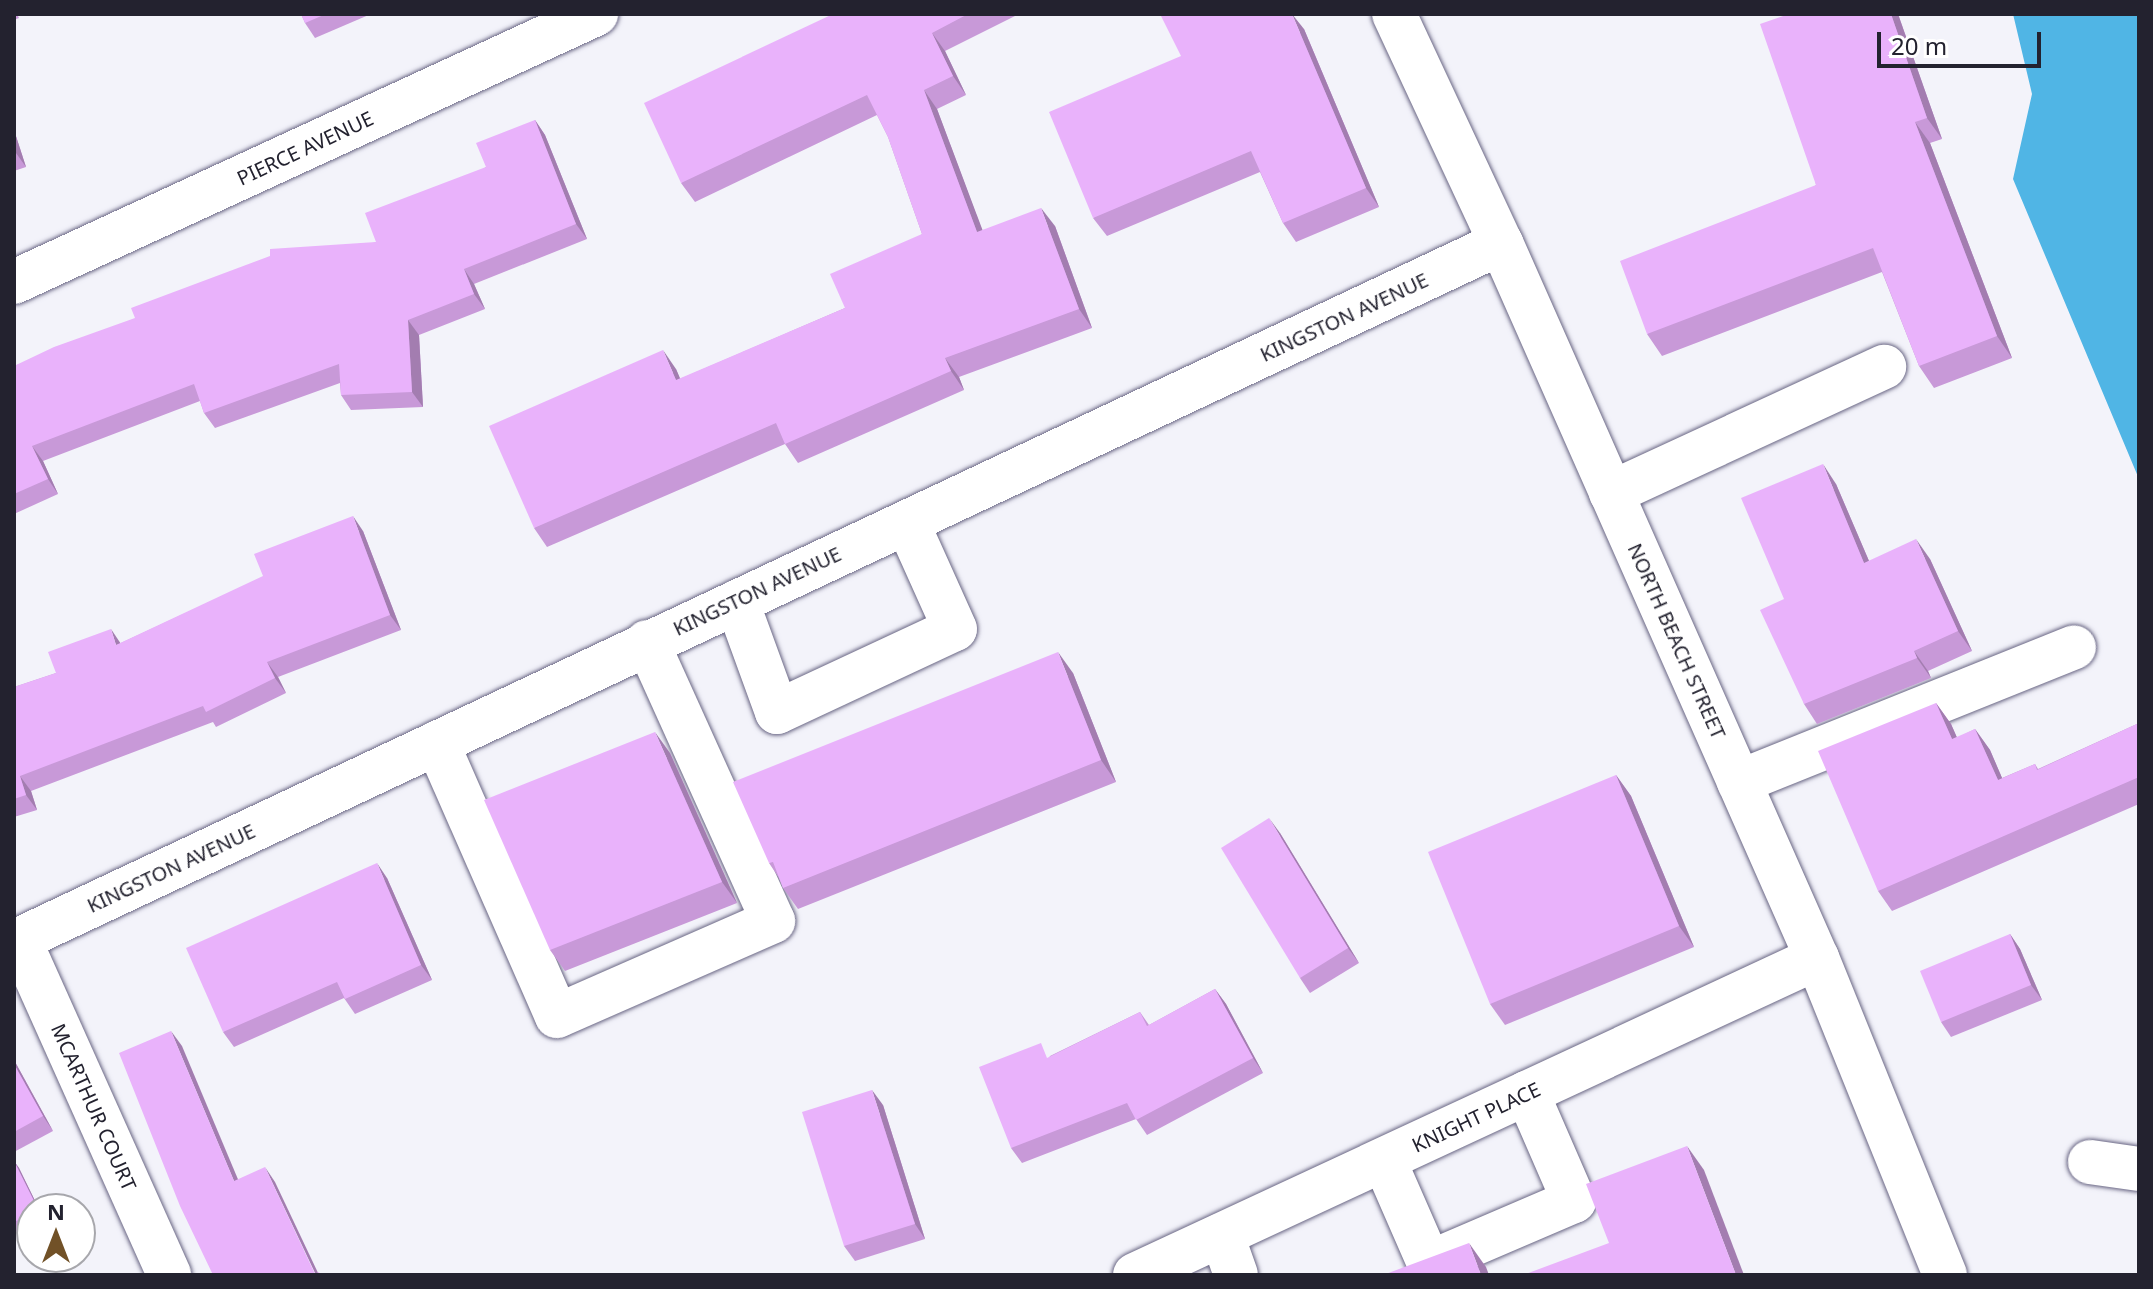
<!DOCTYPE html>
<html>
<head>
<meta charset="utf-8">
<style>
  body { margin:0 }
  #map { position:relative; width:2153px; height:1289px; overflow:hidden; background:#f3f3fa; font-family:"Noto Sans",sans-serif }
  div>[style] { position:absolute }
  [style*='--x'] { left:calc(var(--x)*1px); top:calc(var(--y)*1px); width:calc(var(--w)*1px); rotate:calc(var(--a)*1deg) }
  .water>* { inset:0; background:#50b5e5 }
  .roads { filter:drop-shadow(0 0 2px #696684) drop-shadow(0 0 2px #696684) }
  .minor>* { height:44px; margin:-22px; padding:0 22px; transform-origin:22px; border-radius:22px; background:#fff }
  .wall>* { inset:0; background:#c899d8 }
  .shaded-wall>* { inset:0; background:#a37db0 }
  .building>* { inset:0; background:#e9b2fb }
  span { translate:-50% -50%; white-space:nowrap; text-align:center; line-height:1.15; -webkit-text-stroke:7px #fff; paint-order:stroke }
  .street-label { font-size:20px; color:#23222f }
  .frame { position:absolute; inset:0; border:16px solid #23222f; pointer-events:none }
  .north { position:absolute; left:16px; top:1193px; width:80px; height:80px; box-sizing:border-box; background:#fff; border:2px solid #a7a7ac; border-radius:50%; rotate:0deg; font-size:22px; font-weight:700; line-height:32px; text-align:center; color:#23222f }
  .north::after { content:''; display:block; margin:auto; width:28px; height:36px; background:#715127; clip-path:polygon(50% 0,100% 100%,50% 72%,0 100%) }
  .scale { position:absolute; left:1877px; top:32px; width:164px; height:36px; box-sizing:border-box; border:4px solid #23222f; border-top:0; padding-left:10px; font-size:24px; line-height:28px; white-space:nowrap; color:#23222f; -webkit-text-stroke:6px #fff; paint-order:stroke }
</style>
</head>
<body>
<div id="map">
  <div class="water">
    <div style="clip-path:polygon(2013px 14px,2139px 14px,2139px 479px,2013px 179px,2032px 94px)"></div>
  </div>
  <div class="roads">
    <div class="minor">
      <div style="--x:1394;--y:14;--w:253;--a:65"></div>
      <div style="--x:1501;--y:243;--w:782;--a:66.16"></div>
      <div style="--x:1817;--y:958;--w:342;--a:68"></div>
      <div style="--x:14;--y:282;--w:641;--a:-24.73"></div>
      <div style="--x:1611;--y:493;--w:301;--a:-24.8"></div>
      <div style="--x:737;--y:602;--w:117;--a:70"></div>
      <div style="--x:777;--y:712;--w:196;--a:-25"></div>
      <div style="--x:955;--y:629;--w:117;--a:-114.2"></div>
      <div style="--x:437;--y:743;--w:298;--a:66.3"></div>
      <div style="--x:557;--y:1016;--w:236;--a:-23.7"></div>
      <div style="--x:773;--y:921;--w:306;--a:-114.3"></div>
      <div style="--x:1739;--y:782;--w:361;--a:-21.9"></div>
      <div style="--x:19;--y:939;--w:368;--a:65.9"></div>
      <div style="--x:14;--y:942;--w:1643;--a:-25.18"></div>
      <div style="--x:1384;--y:1160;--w:112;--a:66.4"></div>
      <div style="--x:1429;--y:1263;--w:158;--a:-23.2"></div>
      <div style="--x:1574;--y:1201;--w:118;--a:-113.5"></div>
      <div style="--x:2090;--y:1162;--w:49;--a:8.1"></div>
      <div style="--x:1222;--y:1235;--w:42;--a:70.7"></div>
      <div style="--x:1135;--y:1275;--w:752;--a:-24.93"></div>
    </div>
  </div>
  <div class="wall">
    <div style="clip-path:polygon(14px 14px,17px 14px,19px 18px,14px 20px)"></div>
    <div style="clip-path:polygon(301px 14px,371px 14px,315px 38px,305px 23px)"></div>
    <div style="clip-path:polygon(833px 14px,1019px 14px,945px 51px,966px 95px,937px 109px,982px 230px,1055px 226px,1092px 328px,959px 377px,964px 390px,798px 463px,785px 444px,547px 547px,534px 528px,676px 369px,680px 379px,845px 308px,922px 234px,888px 137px,877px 115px,695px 202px,681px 183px)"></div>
    <div style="clip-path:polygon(1789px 14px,1898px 14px,1942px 139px,1930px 143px,2012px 358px,1934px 388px,1919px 366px,1882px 272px,1662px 356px,1647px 334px,1816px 185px)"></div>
    <div style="clip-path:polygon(1304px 29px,1379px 207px,1296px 242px,1283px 223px,1260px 172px,1107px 236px,1093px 218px)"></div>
    <div style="clip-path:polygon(535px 120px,545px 135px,587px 239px,474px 284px,485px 309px,419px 335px,423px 407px,351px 410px,341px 395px,340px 383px,215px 428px,204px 413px,200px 401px,43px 461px,58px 494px,14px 514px,14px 366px,376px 242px,486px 167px)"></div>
    <div style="clip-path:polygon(14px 130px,26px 167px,14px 171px)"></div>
    <div style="clip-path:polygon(1836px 484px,1869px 561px,1930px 559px,1972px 651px,1928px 671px,1931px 678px,1817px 724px,1804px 704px,1784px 599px)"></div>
    <div style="clip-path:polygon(363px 531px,401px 630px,278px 677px,286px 693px,216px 727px,213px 722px,31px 791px,37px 810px,14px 817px,14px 687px,56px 673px)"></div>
    <div style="clip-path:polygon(1073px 673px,1116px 782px,798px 909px,783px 888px,779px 878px,769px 863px)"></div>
    <div style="clip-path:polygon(1936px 703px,1951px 724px,1957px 738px,1975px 729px,1990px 750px,2002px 778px,2035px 764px,2038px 769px,2139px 723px,2139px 804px,1892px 911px,1878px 891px)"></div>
    <div style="clip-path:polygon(670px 753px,737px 903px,565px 971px,550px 950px)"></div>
    <div style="clip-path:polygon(1616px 775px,1631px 796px,1694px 947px,1505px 1025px,1490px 1004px)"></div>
    <div style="clip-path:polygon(1280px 833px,1359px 963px,1310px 993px,1300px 978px)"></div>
    <div style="clip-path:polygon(387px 878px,432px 980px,355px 1014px,344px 998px,234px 1047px,223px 1032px)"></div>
    <div style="clip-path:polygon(2010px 934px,2020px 949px,2042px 1000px,1951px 1037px,1941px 1022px)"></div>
    <div style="clip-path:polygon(1215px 989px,1226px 1004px,1263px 1073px,1147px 1135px,1136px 1119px,1022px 1163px,1011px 1148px,1050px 1056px,1140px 1012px,1149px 1025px)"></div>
    <div style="clip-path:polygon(14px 1060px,53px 1131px,14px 1152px)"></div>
    <div style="clip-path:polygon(883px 1105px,925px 1239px,855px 1261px,844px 1246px)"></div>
    <div style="clip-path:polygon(14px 1161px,19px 1168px,39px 1209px,32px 1209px,32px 1224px,14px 1233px)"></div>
  </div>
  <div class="shaded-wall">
    <div style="clip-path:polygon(1292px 14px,1304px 29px,1379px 207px,1366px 188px)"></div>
    <div style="clip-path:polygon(1891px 14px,1898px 14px,1942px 139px,1927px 118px)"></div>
    <div style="clip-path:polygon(932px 33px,945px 51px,966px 95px,953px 76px)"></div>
    <div style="clip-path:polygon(924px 90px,937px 109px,990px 250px,977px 232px)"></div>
    <div style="clip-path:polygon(535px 120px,545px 135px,587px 239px,576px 224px)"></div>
    <div style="clip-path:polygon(1915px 122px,1930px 143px,2012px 358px,1997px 336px)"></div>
    <div style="clip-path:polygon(14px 130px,26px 167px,16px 153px,14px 147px)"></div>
    <div style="clip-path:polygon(1041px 208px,1055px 226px,1092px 328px,1079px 309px)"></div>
    <div style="clip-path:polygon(464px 269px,474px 284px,485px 309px,474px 294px)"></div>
    <div style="clip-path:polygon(408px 320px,419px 335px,423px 407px,412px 392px)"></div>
    <div style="clip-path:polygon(663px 350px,676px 369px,689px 399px,676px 380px)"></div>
    <div style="clip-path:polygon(945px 358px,959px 377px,964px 390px,951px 371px)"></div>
    <div style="clip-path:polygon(32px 446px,43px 461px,58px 494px,48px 479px)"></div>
    <div style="clip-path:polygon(1823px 464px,1836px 484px,1878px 582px,1864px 563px)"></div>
    <div style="clip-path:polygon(353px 516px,363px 531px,401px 630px,390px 615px)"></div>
    <div style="clip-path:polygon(1916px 539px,1930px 559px,1972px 651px,1958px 631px)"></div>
    <div style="clip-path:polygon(111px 629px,121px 644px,116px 645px)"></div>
    <div style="clip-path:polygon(1914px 651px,1928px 671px,1931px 678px,1917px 658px)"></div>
    <div style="clip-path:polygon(1058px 652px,1073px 673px,1116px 782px,1101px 760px)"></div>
    <div style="clip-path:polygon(267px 662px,278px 677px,286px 693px,275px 678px)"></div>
    <div style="clip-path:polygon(1936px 703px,1951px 724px,1967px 760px,1952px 739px)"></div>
    <div style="clip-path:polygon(1975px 729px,1990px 750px,2012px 801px,1998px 780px)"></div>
    <div style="clip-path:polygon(655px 732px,670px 753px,737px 903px,722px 882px)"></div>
    <div style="clip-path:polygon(1616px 775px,1631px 796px,1694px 947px,1679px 926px)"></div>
    <div style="clip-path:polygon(20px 776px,31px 791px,37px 810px,26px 795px)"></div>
    <div style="clip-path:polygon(1269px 818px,1280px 833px,1359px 963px,1348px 948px)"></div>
    <div style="clip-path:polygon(377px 863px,387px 878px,432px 980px,421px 965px)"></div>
    <div style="clip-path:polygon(2010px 934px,2020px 949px,2042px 1000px,2031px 985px)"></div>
    <div style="clip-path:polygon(1215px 989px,1226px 1004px,1263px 1073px,1253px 1058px)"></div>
    <div style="clip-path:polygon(171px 1031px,182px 1046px,245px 1196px,234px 1181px)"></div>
    <div style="clip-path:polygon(14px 1060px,53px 1131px,43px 1116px,14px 1064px)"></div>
    <div style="clip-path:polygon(872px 1090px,883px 1105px,925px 1239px,915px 1224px)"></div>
    <div style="clip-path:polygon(1687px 1146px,1704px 1170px,1744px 1275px,1736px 1275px)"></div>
    <div style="clip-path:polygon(14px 1161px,19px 1168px,39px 1209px,38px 1209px)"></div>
    <div style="clip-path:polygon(265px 1167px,275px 1182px,319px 1275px,316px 1275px)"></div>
    <div style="clip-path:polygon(1469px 1243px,1486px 1267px,1489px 1275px,1481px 1275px)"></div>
  </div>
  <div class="building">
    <div style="clip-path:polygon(301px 14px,326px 14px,305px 23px)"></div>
    <div style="clip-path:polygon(833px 14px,968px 14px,932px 33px,953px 76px,924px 90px,977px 232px,1041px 208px,1079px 309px,945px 358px,951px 371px,785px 444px,776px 423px,534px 528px,489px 426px,663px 350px,676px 380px,845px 308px,830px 274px,922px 234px,888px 137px,867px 95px,681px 183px,644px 103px)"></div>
    <div style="clip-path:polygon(1160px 14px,1292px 14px,1366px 188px,1283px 223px,1251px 151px,1093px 218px,1049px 112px,1181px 56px)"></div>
    <div style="clip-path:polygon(1789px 14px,1891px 14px,1927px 118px,1915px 122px,1997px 336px,1919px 366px,1873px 248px,1647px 334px,1620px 261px,1816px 185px,1760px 24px)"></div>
    <div style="clip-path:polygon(535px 120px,576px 224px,464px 269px,474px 294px,408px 320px,412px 392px,341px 395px,339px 364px,204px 413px,194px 384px,32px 446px,48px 479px,14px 494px,14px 366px,54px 347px,135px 318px,131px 308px,270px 256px,270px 249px,376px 242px,365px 213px,486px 167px,476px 143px)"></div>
    <div style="clip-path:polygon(1823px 464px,1864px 563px,1916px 539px,1958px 631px,1914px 651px,1917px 658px,1804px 704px,1760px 610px,1784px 599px,1741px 498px)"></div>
    <div style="clip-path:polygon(353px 516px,390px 615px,267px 662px,275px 678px,206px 712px,203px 706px,20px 776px,26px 795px,14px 799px,14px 687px,56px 673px,48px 652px,111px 629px,116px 645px,263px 576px,254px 554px)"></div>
    <div style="clip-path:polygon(1058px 652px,1101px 760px,783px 888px,773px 862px,769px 863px,733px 782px)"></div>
    <div style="clip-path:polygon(1936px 703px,1952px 739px,1975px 729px,1998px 780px,2035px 764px,2037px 770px,2139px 723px,2139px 777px,1878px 891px,1818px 751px)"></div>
    <div style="clip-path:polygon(655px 732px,722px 882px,550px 950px,484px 800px)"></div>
    <div style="clip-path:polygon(1616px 775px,1679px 926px,1490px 1004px,1428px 852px)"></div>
    <div style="clip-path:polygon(1269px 818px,1348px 948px,1300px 978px,1221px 848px)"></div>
    <div style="clip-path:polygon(377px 863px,421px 965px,345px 999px,337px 982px,223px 1032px,186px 948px)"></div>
    <div style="clip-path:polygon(2010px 934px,2031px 985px,1941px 1022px,1920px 971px)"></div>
    <div style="clip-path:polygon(1215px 989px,1253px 1058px,1136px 1120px,1127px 1103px,1011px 1148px,979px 1067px,1041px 1043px,1047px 1058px,1140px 1012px,1147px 1026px)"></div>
    <div style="clip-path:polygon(171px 1031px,234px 1181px,265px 1167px,315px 1274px,319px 1272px,320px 1275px,213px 1275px,180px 1206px,119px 1053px)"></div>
    <div style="clip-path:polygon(14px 1064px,43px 1116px,14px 1132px)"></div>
    <div style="clip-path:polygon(872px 1090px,915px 1224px,844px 1246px,802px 1112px)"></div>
    <div style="clip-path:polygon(1687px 1146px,1736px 1275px,1523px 1275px,1609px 1243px,1586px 1184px)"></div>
    <div style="clip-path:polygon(14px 1161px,38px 1209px,32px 1209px,32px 1213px,14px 1222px)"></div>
    <div style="clip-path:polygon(1469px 1243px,1481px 1275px,1383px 1275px)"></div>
  </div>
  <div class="street-label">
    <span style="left:305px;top:148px;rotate:-25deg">PIERCE AVENUE</span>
    <span style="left:1344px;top:317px;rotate:-25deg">KINGSTON AVENUE</span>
    <span style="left:757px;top:591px;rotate:-25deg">KINGSTON AVENUE</span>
    <span style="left:1677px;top:641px;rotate:66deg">NORTH BEACH STREET</span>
    <span style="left:171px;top:868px;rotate:-25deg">KINGSTON AVENUE</span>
    <span style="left:94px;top:1107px;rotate:66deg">MCARTHUR COURT</span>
    <span style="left:1476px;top:1117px;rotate:-25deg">KNIGHT PLACE</span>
  </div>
  <div class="frame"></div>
  <div class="north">N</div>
  <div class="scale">20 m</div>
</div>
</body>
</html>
